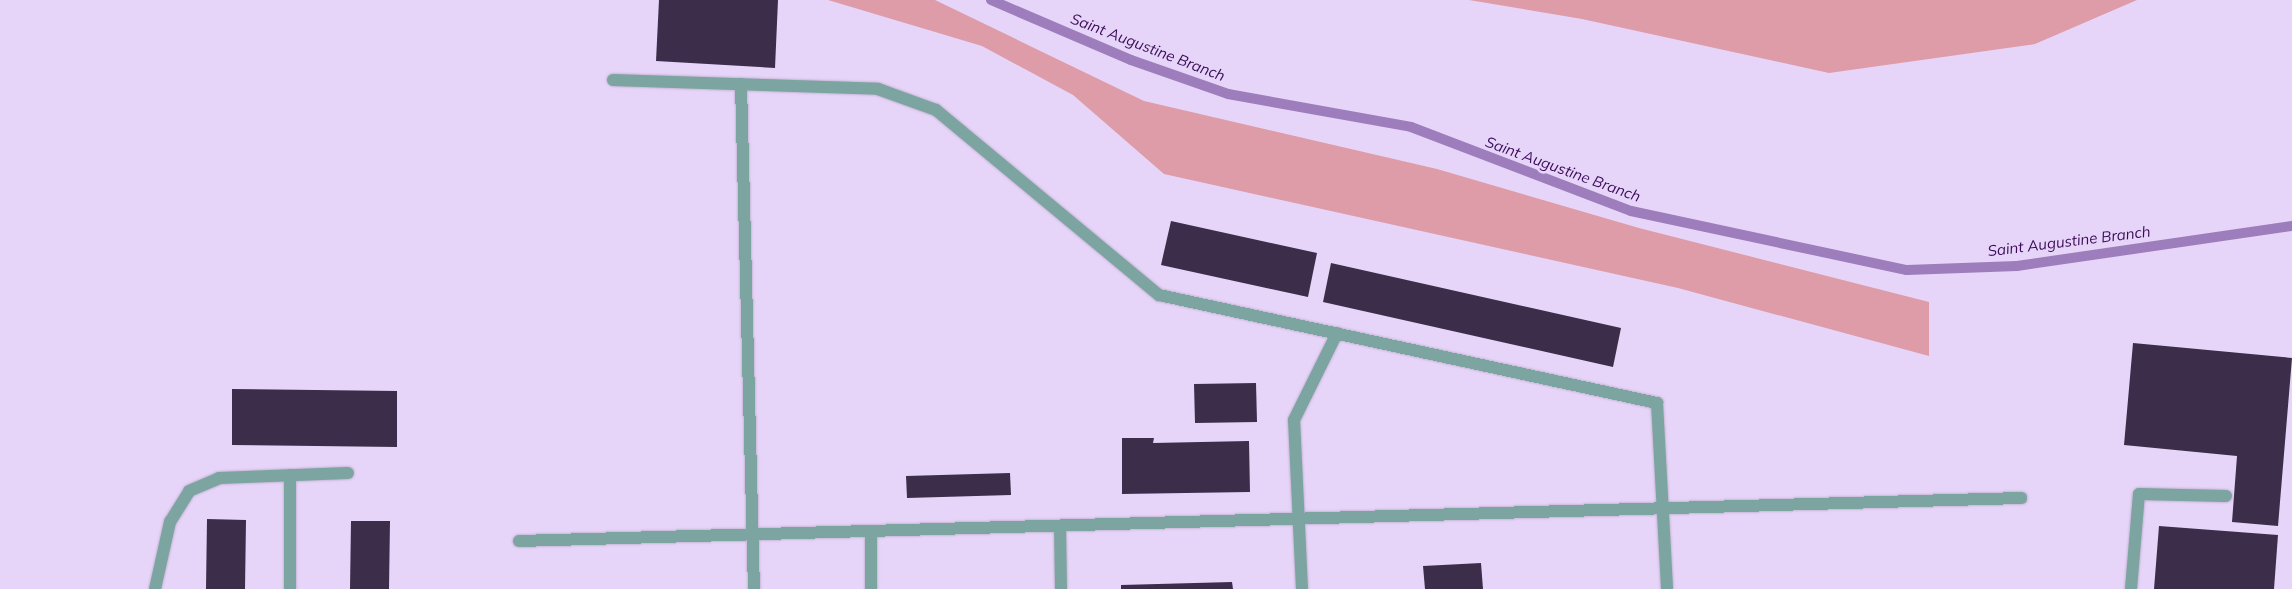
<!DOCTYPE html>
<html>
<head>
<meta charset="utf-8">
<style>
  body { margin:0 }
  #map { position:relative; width:2292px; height:589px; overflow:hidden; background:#e6d5f8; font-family:Mulish,sans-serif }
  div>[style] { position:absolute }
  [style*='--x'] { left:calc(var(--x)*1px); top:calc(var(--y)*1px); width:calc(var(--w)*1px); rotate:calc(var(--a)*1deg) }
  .green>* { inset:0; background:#dd9ca7 }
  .stream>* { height:10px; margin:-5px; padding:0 5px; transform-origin:5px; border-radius:5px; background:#9d7dbb }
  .building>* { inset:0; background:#3c2e4a }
  .roads { filter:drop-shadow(0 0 1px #c2b3d2) drop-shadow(0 0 1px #c2b3d2) }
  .lane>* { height:12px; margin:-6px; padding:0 6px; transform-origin:6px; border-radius:6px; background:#7ca4a0 }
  span { translate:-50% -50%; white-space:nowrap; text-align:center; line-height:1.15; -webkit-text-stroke:5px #e6d5f8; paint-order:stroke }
  .water-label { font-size:15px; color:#3b0b59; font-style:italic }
</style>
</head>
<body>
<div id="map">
  <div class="green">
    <div style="clip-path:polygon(828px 0,935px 0,1144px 101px,1437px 169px,1639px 228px,1929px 302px,1929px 356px,1678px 288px,1164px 174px,1073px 95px,982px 46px)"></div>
    <div style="clip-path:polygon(1469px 0,2137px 0,2035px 44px,1829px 73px,1582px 19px)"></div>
  </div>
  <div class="stream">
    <div style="--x:991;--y:0;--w:152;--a:23.2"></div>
    <div style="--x:1131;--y:60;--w:103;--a:19.3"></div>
    <div style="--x:1228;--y:94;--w:186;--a:10.2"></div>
    <div style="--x:1411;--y:127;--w:235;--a:20.9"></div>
    <div style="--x:1631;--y:211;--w:282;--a:12.1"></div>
    <div style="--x:1907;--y:270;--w:110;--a:-2.1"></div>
    <div style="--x:2017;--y:266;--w:278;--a:-8.3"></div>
  </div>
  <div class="building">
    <div style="clip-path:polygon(659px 0,778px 0,775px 68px,656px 61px)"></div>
    <div style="clip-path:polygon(1171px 221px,1317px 253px,1308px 297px,1161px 265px)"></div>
    <div style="clip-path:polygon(1331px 263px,1621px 328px,1613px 367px,1323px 302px)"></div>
    <div style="clip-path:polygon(2133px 343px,2292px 358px,2278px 526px,2232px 522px,2237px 456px,2124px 445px)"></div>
    <div style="clip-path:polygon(1256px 383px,1257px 422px,1195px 423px,1194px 384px)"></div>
    <div style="clip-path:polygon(232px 389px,397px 391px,397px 447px,232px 445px)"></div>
    <div style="clip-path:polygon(1122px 438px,1154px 438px,1153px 443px,1249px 441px,1250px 492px,1122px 494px)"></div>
    <div style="clip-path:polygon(1010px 473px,1011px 495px,907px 498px,906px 476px)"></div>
    <div style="clip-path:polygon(207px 519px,246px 520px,245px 589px,206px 589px)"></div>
    <div style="clip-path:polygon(351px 521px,390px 521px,389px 589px,350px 589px)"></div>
    <div style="clip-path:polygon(2159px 526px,2278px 535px,2274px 589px,2154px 589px)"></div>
    <div style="clip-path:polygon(1481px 563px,1483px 589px,1425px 589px,1423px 566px)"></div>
    <div style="clip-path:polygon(1232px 582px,1233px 589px,1121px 589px,1121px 585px)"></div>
  </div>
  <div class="roads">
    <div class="lane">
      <div style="--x:613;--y:80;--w:265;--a:1.9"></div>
      <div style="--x:878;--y:89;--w:62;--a:19.9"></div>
      <div style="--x:936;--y:110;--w:290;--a:39.7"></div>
      <div style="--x:1159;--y:295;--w:510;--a:12.24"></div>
      <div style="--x:1657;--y:403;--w:186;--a:86.9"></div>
      <div style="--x:741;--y:84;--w:505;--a:88.53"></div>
      <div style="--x:290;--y:475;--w:114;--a:90"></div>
      <div style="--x:1060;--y:526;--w:63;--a:89.1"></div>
      <div style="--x:871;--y:531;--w:58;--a:90"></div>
      <div style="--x:519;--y:541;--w:1503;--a:-1.64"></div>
      <div style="--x:155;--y:589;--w:69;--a:-77.4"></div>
      <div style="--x:170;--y:522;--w:36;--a:-58"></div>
      <div style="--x:189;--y:491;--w:33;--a:-23"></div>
      <div style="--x:219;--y:478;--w:129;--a:-2.2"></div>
      <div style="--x:1302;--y:589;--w:169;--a:-92.7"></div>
      <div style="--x:1294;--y:420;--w:97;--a:-63.7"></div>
      <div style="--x:2131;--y:589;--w:95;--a:-85.2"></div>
      <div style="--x:2139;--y:494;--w:87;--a:1.3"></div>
    </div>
  </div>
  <div class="water-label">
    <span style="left:1148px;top:47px;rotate:21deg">Saint Augustine Branch</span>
    <span style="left:1563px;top:169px;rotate:20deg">Saint Augustine Branch</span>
    <span style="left:2069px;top:241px;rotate:-7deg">Saint Augustine Branch</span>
  </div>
</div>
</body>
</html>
